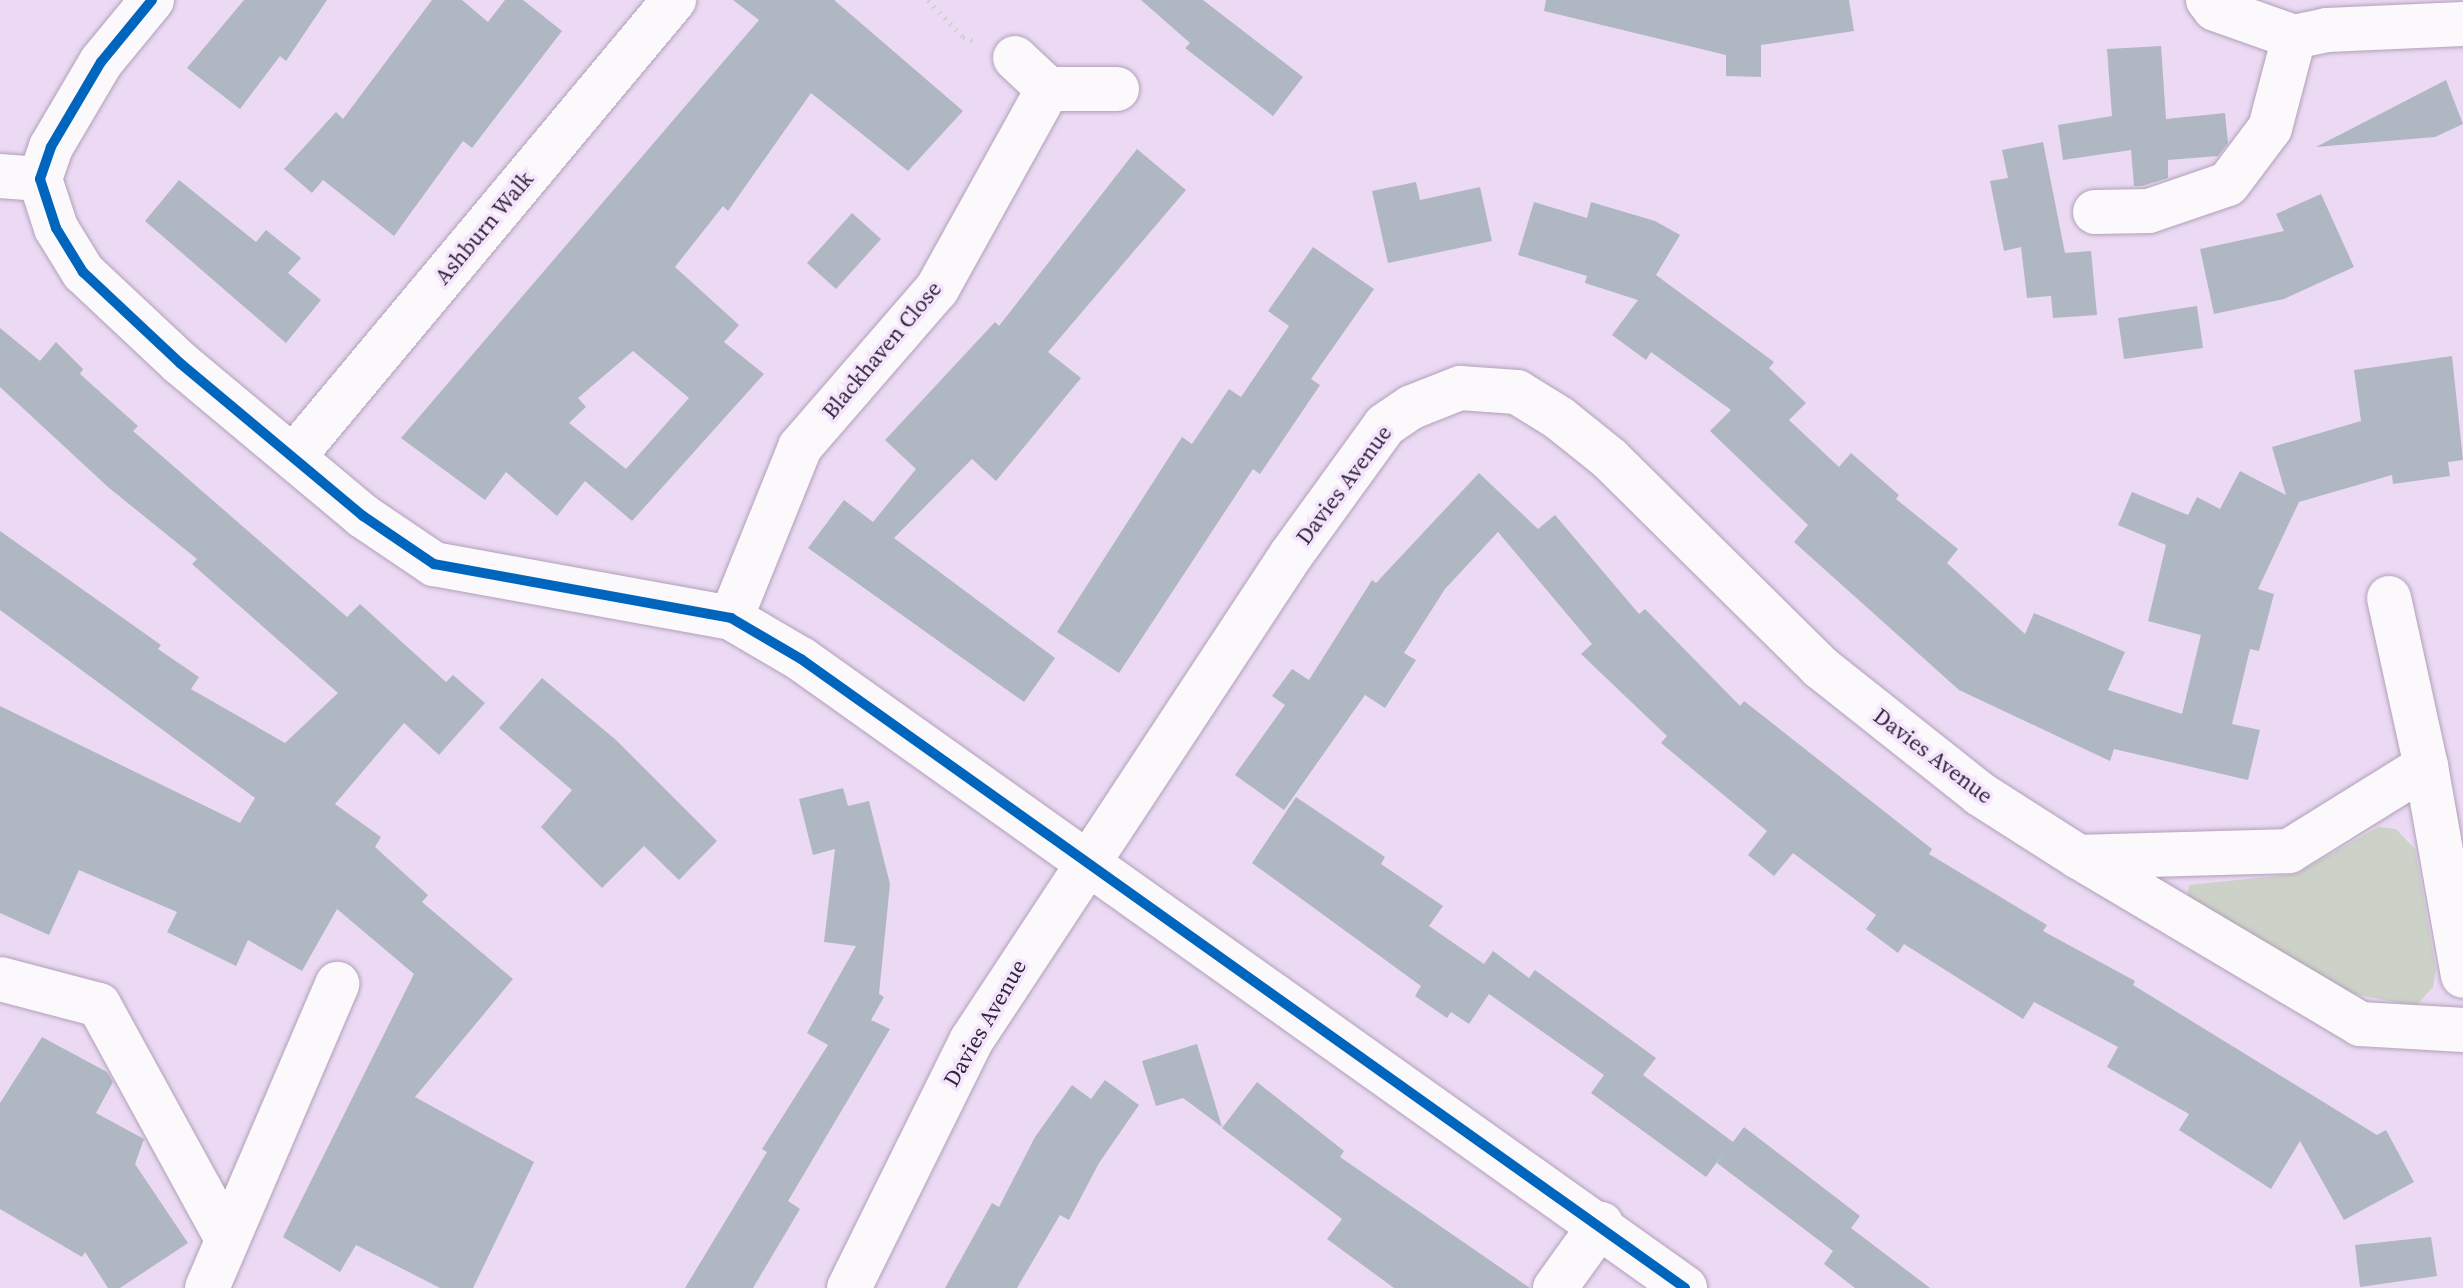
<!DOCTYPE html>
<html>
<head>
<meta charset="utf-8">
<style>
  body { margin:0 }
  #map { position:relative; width:2463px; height:1288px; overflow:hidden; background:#ecdaf4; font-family:"Source Serif 4",serif }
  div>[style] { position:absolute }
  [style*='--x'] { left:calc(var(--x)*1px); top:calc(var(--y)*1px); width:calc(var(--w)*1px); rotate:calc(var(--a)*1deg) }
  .green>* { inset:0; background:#cdd2c9 }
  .building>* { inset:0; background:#afb7c2 }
  .path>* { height:5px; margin-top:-2.5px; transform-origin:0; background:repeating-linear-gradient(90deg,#d4cfd6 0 2px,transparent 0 8px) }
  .roads { filter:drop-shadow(0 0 2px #b0a1b7) drop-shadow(0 0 2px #b0a1b7) }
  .minor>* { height:44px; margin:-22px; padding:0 22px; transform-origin:22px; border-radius:22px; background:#fcf9fd }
  .bus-1>* { height:10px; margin:-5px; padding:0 5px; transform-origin:5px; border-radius:5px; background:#0065bd }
  span { translate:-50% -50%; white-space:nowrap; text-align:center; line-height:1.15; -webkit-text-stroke:7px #f4e4fc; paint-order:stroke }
  .street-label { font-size:22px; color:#33253b }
</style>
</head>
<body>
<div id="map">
  <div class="green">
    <div style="clip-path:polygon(2378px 827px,2396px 829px,2415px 849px,2436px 969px,2433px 987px,2416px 1006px,2337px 991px,2187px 901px,2189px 885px,2296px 874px)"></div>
  </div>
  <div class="building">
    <div style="clip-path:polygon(244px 0,327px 0,286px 61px,280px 56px,240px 109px,187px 68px)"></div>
    <div style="clip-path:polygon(432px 0,462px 0,488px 22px,505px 0,523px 0,562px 31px,472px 148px,463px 141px,394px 236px,323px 180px,312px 193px,284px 169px,336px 112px,343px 119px)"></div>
    <div style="clip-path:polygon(evenodd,733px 0,834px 0,963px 111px,908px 171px,811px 93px,728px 211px,723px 206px,675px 267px,739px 325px,724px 342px,764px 374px,632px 521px,585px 481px,557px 516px,506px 472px,485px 500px,401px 438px,759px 20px,733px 0,633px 351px,689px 398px,626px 469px,569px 423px,586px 407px,578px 398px,633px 351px)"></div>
    <div style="clip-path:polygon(1141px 0,1203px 0,1303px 77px,1273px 116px,1185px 48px,1190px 43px)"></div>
    <div style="clip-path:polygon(1546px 0,1849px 0,1854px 31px,1761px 45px,1761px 77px,1726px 76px,1726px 55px,1544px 11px)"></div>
    <div style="clip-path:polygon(2161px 46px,2166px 119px,2225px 113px,2228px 143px,2218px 156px,2168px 160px,2168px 178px,2142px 186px,2134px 186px,2131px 150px,2063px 160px,2058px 125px,2112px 116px,2107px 49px)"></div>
    <div style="clip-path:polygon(2446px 80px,2463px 124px,2435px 137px,2316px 147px)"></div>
    <div style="clip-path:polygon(2043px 142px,2065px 253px,2091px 251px,2097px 315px,2053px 318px,2051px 296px,2027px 298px,2021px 247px,2004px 251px,1990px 181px,2008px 178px,2002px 150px)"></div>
    <div style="clip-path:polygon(1137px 149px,1186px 190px,1048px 352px,1081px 378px,996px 481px,972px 459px,894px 538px,1055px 658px,1024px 702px,808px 548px,844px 500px,873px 522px,916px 469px,885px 440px,995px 322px,999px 326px)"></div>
    <div style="clip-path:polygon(179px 180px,256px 242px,266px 230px,301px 258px,288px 273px,321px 300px,286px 343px,145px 221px)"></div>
    <div style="clip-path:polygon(1416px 182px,1420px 200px,1480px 187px,1492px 241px,1388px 263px,1372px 191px)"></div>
    <div style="clip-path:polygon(2321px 194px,2354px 267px,2284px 299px,2214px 314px,2200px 249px,2284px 231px,2276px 214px)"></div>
    <div style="clip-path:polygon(1534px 202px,1587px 218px,1591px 202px,1655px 221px,1680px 235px,1656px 275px,1774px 362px,1769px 368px,1806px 403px,1789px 420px,1839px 467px,1851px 453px,1899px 495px,1896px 499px,1958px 549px,1947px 563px,2025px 634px,2034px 613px,2125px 652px,2108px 690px,2182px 714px,2201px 635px,2148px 621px,2166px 545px,2118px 525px,2132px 492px,2188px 515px,2197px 497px,2220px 509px,2240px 471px,2286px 495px,2272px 447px,2361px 421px,2354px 370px,2452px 356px,2463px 460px,2448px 462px,2450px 476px,2393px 484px,2392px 475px,2299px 502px,2258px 589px,2274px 594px,2259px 651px,2250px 649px,2232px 724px,2260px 730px,2248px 780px,2114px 749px,2110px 761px,1959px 690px,1794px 542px,1808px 525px,1710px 431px,1731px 410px,1651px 352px,1646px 360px,1612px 335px,1638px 300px,1585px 283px,1587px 276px,1518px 255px)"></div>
    <div style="clip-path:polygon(852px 213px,881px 239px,836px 289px,807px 263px)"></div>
    <div style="clip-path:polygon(1313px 247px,1374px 289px,1311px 379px,1320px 385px,1260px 474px,1253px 469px,1119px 673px,1057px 632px,1182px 437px,1192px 444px,1229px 389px,1241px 397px,1289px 326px,1268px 311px)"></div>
    <div style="clip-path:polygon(2197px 306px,2203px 348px,2124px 359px,2118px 318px)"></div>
    <div style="clip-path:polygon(0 328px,40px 361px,56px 342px,83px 369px,80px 374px,138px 426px,133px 431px,347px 617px,360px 604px,446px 682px,453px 675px,485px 703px,439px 755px,404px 723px,335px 804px,381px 837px,375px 847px,428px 895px,422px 902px,513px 979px,415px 1097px,534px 1162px,473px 1288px,440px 1288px,356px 1245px,340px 1272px,283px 1237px,414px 974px,337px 909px,302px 971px,248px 940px,236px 966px,167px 932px,177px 912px,79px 870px,49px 935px,0 913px,0 706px,240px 823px,255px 798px,0 610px,0 531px,161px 645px,158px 649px,199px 677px,191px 689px,285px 743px,338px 693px,192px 564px,197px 559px,108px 487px,0 387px)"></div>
    <div style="clip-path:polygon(1479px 473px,1538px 529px,1555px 515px,1639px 614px,1645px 609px,1740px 706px,1744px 701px,1932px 849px,1929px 854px,2047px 925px,2043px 931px,2135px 981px,2133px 985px,2377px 1135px,2386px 1130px,2414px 1182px,2344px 1220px,2300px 1141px,2271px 1189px,2179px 1130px,2189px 1114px,2107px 1067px,2118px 1047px,2034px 1002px,2023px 1019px,1904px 944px,1898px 953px,1866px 929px,1876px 915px,1793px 853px,1774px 876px,1748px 855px,1767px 831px,1661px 743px,1667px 736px,1581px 654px,1592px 644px,1498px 532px,1445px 589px,1404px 653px,1416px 660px,1385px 708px,1365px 695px,1284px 810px,1235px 775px,1285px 705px,1272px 696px,1292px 669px,1309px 680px,1372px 580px,1376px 583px)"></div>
    <div style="clip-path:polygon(542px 678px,616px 740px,717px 841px,679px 880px,644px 846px,602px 888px,541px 827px,572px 790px,499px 728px)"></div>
    <div style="clip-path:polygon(843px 788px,848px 806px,869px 801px,890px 884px,879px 994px,884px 997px,871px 1020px,890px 1029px,788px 1201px,800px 1209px,753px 1288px,685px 1288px,767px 1152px,762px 1149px,828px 1045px,807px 1033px,856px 946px,824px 942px,835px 849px,813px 855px,799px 799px)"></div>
    <div style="clip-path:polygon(1296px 797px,1385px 857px,1381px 864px,1443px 906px,1429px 926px,1484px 964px,1493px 951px,1529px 978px,1535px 970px,1656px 1058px,1643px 1075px,1733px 1142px,1744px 1127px,1860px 1216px,1851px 1228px,1930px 1288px,1855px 1288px,1824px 1264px,1833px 1251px,1717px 1163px,1724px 1153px,1706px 1177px,1591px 1093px,1604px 1075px,1489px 994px,1469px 1024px,1451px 1012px,1447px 1018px,1415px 996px,1421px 986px,1252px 863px)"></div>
    <div style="clip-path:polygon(42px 1037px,107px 1072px,113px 1082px,96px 1113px,144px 1139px,135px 1164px,188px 1243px,120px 1288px,108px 1288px,85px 1252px,82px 1257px,0 1209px,0 1103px)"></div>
    <div style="clip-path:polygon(1197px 1044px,1222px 1127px,1183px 1098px,1156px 1106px,1142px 1061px)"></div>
    <div style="clip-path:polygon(1105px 1080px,1139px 1105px,1099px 1163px,1069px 1220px,1060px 1215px,1017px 1288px,945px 1288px,992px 1203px,999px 1207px,1035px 1137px,1072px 1085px,1091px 1099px)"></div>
    <div style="clip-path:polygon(1257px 1082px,1344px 1151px,1340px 1157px,1530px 1288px,1394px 1288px,1327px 1239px,1342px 1219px,1222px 1128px)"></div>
    <div style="clip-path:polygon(2431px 1237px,2437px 1276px,2360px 1287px,2355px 1245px)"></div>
  </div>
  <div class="path">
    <div style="--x:928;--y:0;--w:51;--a:46.6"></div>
    <div style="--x:963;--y:37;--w:15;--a:20"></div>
  </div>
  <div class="roads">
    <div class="minor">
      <div style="--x:152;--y:0;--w:80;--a:129.4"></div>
      <div style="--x:101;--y:62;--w:99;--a:120.5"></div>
      <div style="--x:51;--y:147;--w:34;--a:109"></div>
      <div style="--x:40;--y:179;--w:52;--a:71.9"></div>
      <div style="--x:56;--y:228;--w:52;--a:58.5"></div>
      <div style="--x:83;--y:272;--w:133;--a:43.2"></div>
      <div style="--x:180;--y:363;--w:239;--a:39.9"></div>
      <div style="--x:363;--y:516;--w:86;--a:34.1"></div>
      <div style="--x:434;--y:564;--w:302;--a:10.3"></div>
      <div style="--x:731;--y:618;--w:81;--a:30.4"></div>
      <div style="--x:801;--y:659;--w:1085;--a:35.43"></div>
      <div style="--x:2208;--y:0;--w:11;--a:52"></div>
      <div style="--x:2215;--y:9;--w:84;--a:19.5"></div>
      <div style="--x:2294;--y:37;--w:34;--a:-12"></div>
      <div style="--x:2327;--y:30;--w:136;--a:-2.5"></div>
      <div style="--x:1015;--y:58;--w:45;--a:43.2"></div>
      <div style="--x:0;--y:176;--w:40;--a:4.3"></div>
      <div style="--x:2095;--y:212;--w:54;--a:-1.1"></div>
      <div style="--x:2149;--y:211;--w:83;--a:-18.9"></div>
      <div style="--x:2228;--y:184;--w:70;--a:-53.1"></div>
      <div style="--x:2270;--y:128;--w:94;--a:-75.2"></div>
      <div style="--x:294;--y:456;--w:594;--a:-50.19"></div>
      <div style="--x:2389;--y:598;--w:172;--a:77.6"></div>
      <div style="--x:2426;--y:766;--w:213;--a:80"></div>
      <div style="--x:731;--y:618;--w:184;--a:-68"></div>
      <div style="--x:800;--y:447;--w:209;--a:-49.1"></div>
      <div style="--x:937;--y:289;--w:229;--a:-61"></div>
      <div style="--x:1048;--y:89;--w:69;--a:0"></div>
      <div style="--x:2079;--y:857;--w:327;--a:30.7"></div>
      <div style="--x:2360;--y:1024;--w:103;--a:3.3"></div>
      <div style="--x:0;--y:979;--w:102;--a:14.7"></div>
      <div style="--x:99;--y:1005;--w:264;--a:61.3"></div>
      <div style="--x:207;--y:1288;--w:331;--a:-66.8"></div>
      <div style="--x:849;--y:1288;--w:275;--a:-63.7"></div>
      <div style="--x:971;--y:1041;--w:582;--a:-56.64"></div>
      <div style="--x:1291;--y:555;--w:160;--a:-54.1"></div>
      <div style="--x:1385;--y:425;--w:32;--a:-34"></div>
      <div style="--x:1412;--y:407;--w:52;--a:-21.6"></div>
      <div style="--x:1460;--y:388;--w:57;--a:4"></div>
      <div style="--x:1517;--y:392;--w:49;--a:31.8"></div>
      <div style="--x:1559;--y:418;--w:65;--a:38.8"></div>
      <div style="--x:1610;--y:459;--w:296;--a:44.7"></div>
      <div style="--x:1820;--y:667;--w:204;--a:38.4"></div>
      <div style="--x:1980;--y:794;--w:117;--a:32.5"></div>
      <div style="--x:2079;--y:857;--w:210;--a:-1.6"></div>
      <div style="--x:2289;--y:851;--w:161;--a:-31.8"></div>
      <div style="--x:1555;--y:1288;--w:79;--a:-54.3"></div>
    </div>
  </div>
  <div class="bus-1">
    <div style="--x:152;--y:0;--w:80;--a:129.4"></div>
    <div style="--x:101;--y:62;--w:99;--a:120.5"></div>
    <div style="--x:51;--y:147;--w:34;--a:109"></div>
    <div style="--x:40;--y:179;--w:52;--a:71.9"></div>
    <div style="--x:56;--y:228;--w:52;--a:58.5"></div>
    <div style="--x:83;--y:272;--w:133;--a:43.2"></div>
    <div style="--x:180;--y:363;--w:239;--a:39.9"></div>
    <div style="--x:363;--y:516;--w:86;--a:34.1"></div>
    <div style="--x:434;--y:564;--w:302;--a:10.3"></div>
    <div style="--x:731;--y:618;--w:81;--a:30.4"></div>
    <div style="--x:801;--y:659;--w:1085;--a:35.43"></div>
  </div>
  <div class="street-label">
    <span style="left:484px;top:228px;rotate:-50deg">Ashburn Walk</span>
    <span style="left:882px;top:350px;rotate:-50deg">Blackhaven Close</span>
    <span style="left:1344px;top:485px;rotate:-53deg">Davies Avenue</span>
    <span style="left:1933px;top:756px;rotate:37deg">Davies Avenue</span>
    <span style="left:985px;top:1023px;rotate:-60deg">Davies Avenue</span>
  </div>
</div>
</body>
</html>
